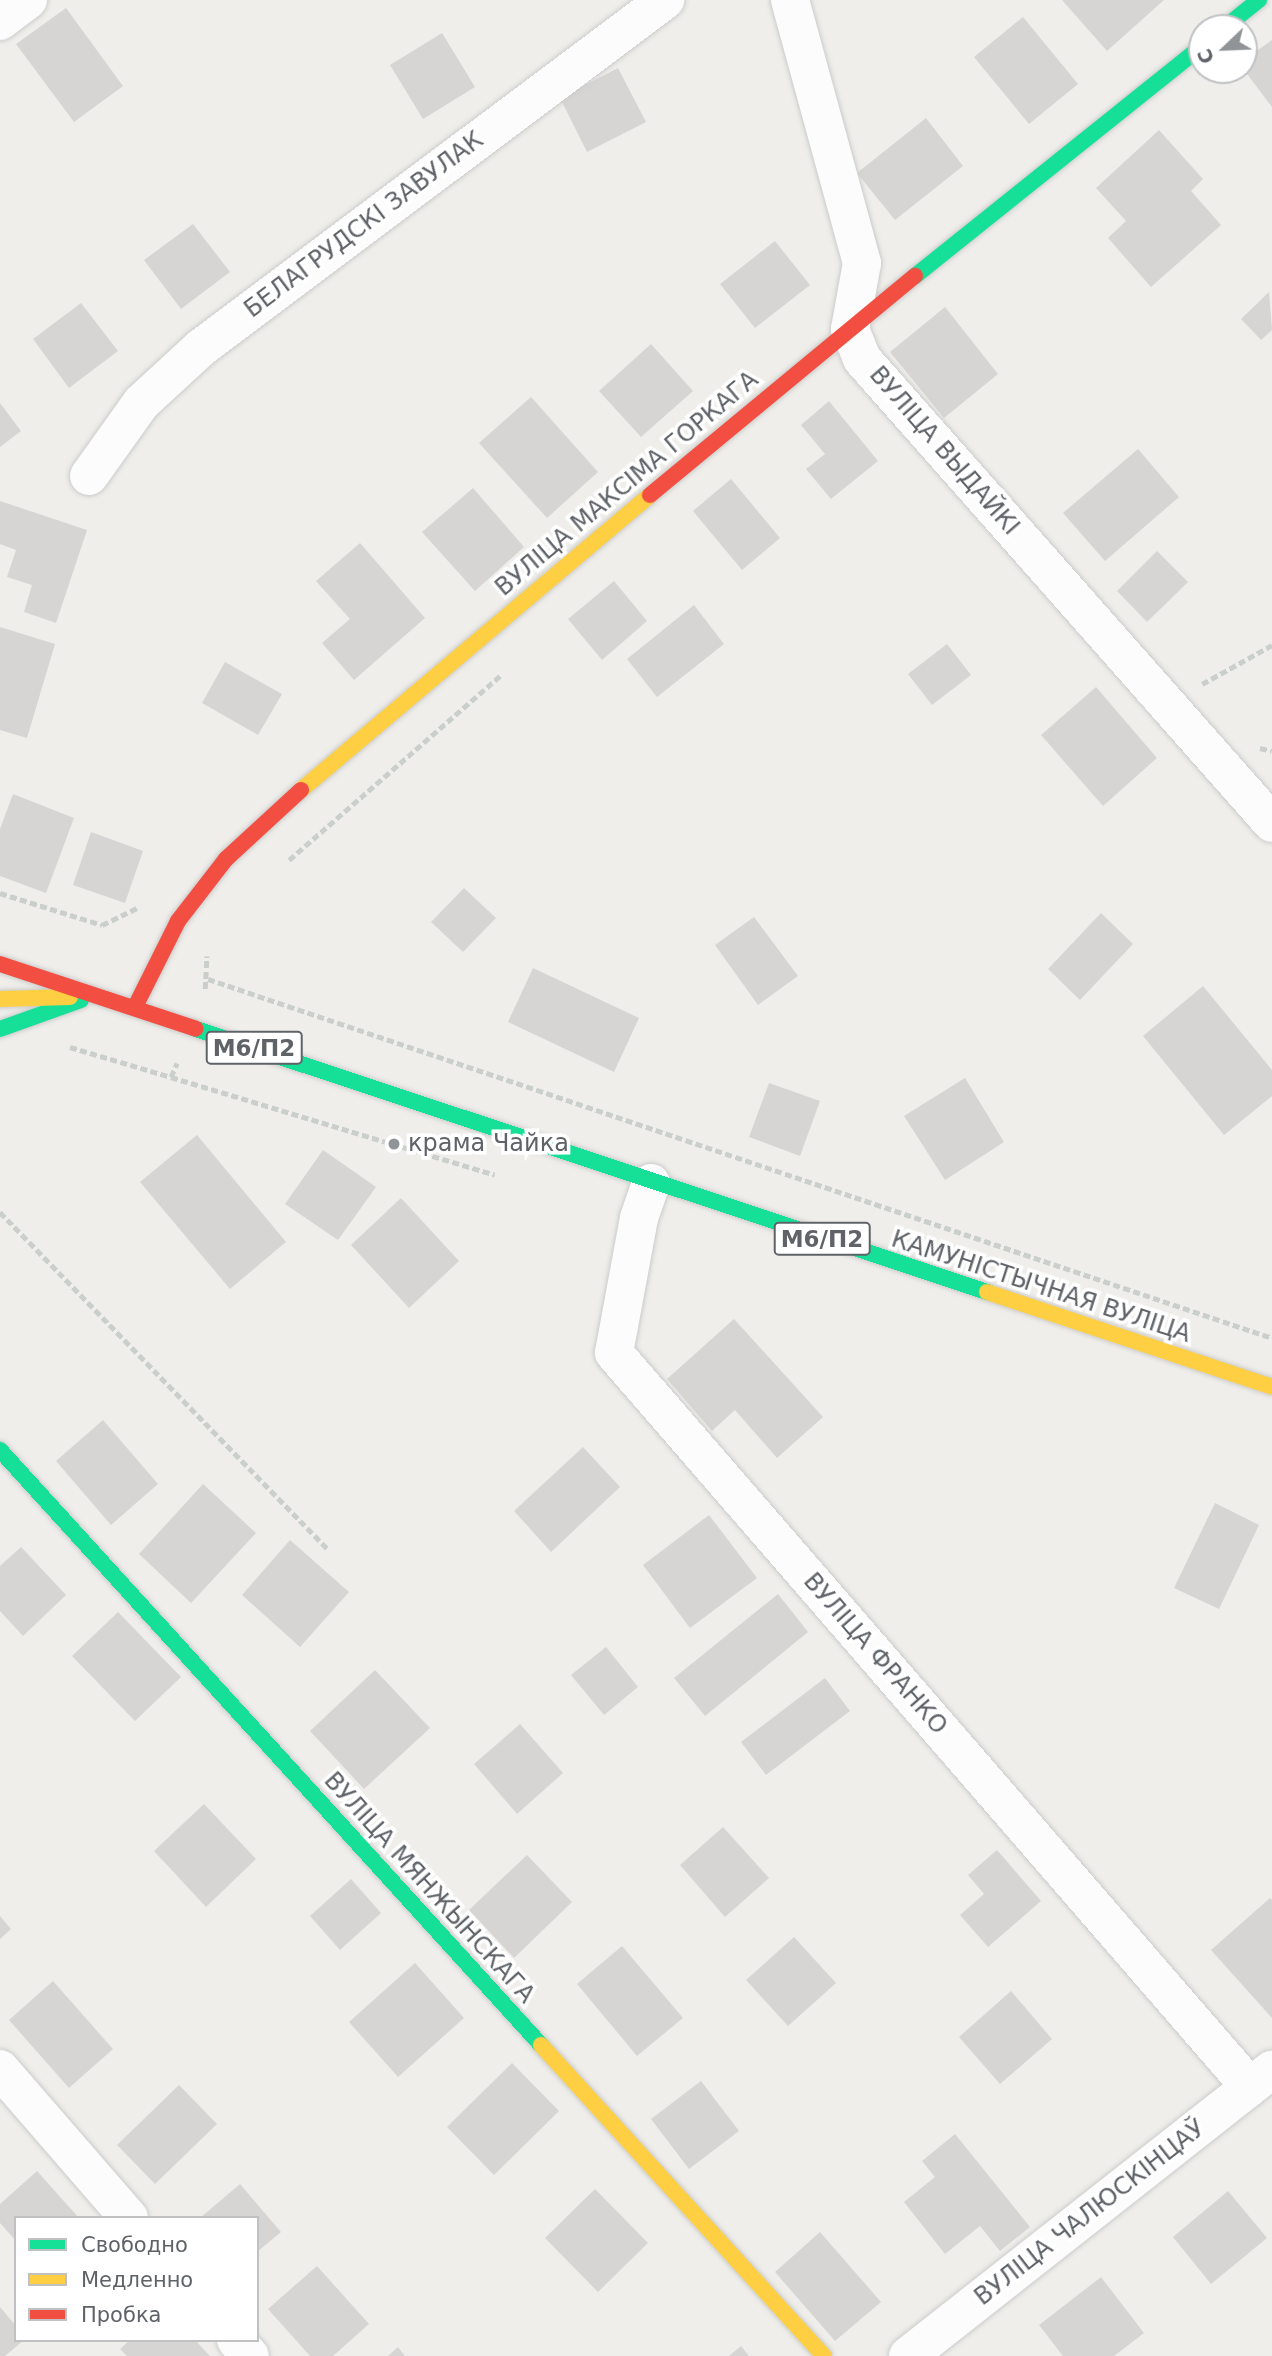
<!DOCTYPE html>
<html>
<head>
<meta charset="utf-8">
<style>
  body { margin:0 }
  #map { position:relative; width:1272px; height:2356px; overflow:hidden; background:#efeeea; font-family:"DejaVu Sans",sans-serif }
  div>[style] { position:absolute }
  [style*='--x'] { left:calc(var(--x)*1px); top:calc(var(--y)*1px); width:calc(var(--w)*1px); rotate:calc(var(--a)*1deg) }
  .building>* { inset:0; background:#d6d5d3 }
  .path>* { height:4.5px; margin-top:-2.25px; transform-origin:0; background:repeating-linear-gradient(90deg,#cacfcc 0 7px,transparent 0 10.5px) }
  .roads { filter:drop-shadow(0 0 2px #cbcccc) drop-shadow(0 0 2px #cbcccc) }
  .street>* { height:38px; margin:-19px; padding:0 19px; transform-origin:19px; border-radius:19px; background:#fdfcfc }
  .fast>* { height:16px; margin:-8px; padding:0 8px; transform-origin:8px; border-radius:8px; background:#16e098 }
  .slow>* { height:16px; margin:-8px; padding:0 8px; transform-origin:8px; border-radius:8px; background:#ffcf43 }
  .jam>* { height:16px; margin:-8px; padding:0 8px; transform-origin:8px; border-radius:8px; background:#f24e42 }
  .dots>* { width:19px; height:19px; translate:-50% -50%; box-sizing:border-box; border:4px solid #fff; border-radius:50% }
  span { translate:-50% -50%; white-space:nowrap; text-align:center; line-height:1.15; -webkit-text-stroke:7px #fff; paint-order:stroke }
  .shield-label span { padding:2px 5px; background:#fff; border:2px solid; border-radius:5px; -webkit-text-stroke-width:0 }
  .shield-label { font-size:23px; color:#5f6368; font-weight:700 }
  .street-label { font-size:24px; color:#5f6368 }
  .poi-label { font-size:24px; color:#5f6368 }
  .left { translate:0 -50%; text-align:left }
  .legend { position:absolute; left:14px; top:2216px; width:245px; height:126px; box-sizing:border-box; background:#fff; border:2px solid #bfc1c3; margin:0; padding:9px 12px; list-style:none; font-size:21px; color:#5f6368 }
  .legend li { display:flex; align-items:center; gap:14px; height:35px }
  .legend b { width:35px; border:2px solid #bfc1c3 }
  .north { position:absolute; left:1188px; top:14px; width:70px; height:70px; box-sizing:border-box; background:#fff; border:2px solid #bfc1c3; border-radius:50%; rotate:247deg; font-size:19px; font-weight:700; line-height:28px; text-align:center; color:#5f6368 }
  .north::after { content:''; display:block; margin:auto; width:24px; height:32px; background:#919496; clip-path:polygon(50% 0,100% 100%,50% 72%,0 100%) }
</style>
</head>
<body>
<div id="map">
  <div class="building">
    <div style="clip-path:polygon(1062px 0,1164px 0,1107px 51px)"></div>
    <div style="clip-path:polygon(66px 8px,123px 86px,74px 122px,16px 44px)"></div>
    <div style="clip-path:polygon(1023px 17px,1078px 84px,1029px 124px,974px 57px)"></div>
    <div style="clip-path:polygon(442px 33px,475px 87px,423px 119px,390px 65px)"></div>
    <div style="clip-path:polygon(1272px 40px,1272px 107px,1244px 70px,1244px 60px)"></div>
    <div style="clip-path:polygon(618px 68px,646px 122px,587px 152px,560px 98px)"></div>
    <div style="clip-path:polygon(926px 118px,963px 166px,895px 220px,857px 173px)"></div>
    <div style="clip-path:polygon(1159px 130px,1203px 179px,1191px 191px,1221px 225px,1151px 287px,1108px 238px,1126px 221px,1096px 188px)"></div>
    <div style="clip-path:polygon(193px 224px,230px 272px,181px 309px,144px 260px)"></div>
    <div style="clip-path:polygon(775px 241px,810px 285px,755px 328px,720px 284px)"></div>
    <div style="clip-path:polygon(1269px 292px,1272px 330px,1261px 340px,1241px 319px)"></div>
    <div style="clip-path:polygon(81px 303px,118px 351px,69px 388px,33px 339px)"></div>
    <div style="clip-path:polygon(945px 307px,998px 374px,944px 418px,890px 352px)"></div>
    <div style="clip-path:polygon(651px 344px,693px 391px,641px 437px,599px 391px)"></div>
    <div style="clip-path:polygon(531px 397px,598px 472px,547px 518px,479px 443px)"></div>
    <div style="clip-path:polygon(829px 401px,878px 461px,831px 499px,806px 469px,825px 454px,801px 425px)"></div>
    <div style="clip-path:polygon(0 403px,21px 431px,0 447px)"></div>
    <div style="clip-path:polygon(1138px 449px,1179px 497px,1105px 561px,1063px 513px)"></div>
    <div style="clip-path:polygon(731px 479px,780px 538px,742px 570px,693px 511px)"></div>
    <div style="clip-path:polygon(473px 488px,524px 547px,475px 591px,422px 532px)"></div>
    <div style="clip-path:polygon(0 501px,87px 530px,56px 623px,24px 612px,32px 585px,7px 577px,16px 550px,0 544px)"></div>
    <div style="clip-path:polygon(360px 543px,425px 618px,354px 680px,322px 643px,350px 619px,316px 581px)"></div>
    <div style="clip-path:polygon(1157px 551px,1188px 582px,1147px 622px,1117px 591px)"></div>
    <div style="clip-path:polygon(614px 581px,647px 621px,602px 660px,568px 619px)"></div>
    <div style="clip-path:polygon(694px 605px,724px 644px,657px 697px,627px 659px)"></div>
    <div style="clip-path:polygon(0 627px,55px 644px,27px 738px,0 730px)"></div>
    <div style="clip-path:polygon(947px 644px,971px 675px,932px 705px,908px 674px)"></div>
    <div style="clip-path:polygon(225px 662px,282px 694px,258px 735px,202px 703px)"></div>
    <div style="clip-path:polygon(1096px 687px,1157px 758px,1103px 806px,1041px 735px)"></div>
    <div style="clip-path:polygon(13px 794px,74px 818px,46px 893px,0 876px,0 829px)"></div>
    <div style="clip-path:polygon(91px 832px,143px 851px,125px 903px,73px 885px)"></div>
    <div style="clip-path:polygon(464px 888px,496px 918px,463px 952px,431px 922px)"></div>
    <div style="clip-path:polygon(1101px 913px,1133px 944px,1080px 1000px,1048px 969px)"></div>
    <div style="clip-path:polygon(754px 917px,798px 976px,758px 1005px,715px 945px)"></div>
    <div style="clip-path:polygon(533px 968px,639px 1018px,614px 1072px,508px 1022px)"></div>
    <div style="clip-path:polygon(1203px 986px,1272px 1070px,1272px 1096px,1224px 1135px,1143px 1036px)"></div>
    <div style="clip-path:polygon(965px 1078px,1004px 1142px,945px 1180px,904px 1116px)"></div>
    <div style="clip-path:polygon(769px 1083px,820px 1101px,800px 1156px,749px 1137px)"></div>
    <div style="clip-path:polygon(197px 1135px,286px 1242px,230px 1289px,140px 1182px)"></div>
    <div style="clip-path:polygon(323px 1150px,376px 1187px,338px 1240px,285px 1204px)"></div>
    <div style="clip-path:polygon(401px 1198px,459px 1261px,409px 1308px,351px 1245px)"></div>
    <div style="clip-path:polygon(734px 1319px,823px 1417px,777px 1458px,735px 1410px,712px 1431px,667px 1379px)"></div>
    <div style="clip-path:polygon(103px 1420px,158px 1484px,111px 1525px,56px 1461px)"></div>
    <div style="clip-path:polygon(583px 1447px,620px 1487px,551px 1552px,514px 1511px)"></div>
    <div style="clip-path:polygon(203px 1484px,256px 1533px,191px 1603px,139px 1554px)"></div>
    <div style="clip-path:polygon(1215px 1503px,1259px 1525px,1219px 1609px,1174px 1588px)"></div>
    <div style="clip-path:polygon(709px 1515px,757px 1578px,690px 1628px,643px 1565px)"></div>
    <div style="clip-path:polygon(290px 1540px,349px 1592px,300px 1647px,242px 1595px)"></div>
    <div style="clip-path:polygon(21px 1547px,66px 1595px,23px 1636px,0 1611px,0 1566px)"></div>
    <div style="clip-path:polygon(778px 1594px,808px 1632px,705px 1716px,674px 1678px)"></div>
    <div style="clip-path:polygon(118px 1612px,181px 1677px,135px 1721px,72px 1656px)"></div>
    <div style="clip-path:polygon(606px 1647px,638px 1687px,604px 1715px,571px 1675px)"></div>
    <div style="clip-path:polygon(375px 1670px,430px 1728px,364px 1789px,310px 1731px)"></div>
    <div style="clip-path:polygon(825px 1678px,850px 1711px,766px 1775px,741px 1742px)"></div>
    <div style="clip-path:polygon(520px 1724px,563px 1773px,517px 1814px,474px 1764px)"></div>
    <div style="clip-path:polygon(204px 1804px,256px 1859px,206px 1907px,154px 1851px)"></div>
    <div style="clip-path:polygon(723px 1827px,769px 1878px,725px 1917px,680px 1865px)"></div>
    <div style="clip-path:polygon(997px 1850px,1041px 1901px,988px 1947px,960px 1915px,984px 1894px,968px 1875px)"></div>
    <div style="clip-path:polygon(527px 1855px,572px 1902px,514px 1958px,469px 1910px)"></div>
    <div style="clip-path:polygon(351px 1879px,381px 1913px,340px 1950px,310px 1916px)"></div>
    <div style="clip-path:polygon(1270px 1898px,1272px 1900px,1272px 2018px,1211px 1950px)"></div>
    <div style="clip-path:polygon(0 1916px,11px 1929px,0 1939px)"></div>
    <div style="clip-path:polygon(794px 1937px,836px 1983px,788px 2026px,746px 1980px)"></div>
    <div style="clip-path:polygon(622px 1946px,683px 2018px,637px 2056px,577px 1984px)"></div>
    <div style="clip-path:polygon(415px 1963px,464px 2018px,398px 2077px,349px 2022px)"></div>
    <div style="clip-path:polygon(53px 1981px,113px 2049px,69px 2088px,9px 2020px)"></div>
    <div style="clip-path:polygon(1011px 1991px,1052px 2039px,1000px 2084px,959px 2037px)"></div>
    <div style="clip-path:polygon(512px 2063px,559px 2111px,494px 2175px,447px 2127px)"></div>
    <div style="clip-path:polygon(701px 2081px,739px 2131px,689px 2169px,651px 2119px)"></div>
    <div style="clip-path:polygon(179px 2085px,217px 2124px,155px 2184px,117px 2145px)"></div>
    <div style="clip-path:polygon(955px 2134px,1030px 2227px,1000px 2251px,980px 2226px,945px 2254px,904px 2202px,935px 2177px,922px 2161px)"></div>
    <div style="clip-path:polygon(37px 2171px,79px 2218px,16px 2218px,16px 2241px,0 2223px,0 2204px)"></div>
    <div style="clip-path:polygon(240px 2184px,281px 2232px,257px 2252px,257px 2218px,200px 2218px)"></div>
    <div style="clip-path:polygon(595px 2189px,648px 2243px,598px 2292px,545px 2238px)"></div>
    <div style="clip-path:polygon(1228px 2191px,1267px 2238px,1211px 2284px,1173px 2237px)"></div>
    <div style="clip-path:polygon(820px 2232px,881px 2302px,835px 2341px,775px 2272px)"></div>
    <div style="clip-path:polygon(317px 2266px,369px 2324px,333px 2356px,310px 2356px,268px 2309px)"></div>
    <div style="clip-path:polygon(1101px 2277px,1144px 2333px,1114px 2356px,1063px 2356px,1039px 2325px)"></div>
    <div style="clip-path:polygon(0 2307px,16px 2326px,16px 2340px,24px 2340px,5px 2356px,0 2356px)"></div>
    <div style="clip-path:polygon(130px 2340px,195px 2340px,210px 2356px,127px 2356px,120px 2349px)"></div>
    <div style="clip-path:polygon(741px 2346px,749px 2356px,729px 2356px)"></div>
    <div style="clip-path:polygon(398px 2347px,405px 2356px,388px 2356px)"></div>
  </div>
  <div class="path">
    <div style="--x:1202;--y:684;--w:80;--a:-29.1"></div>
    <div style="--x:1260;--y:748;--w:12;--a:14"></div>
    <div style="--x:289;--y:860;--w:281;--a:-41.1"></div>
    <div style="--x:0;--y:893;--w:107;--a:17.4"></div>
    <div style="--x:102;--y:925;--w:41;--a:-25.9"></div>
    <div style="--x:208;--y:979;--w:1123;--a:18.64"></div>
    <div style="--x:205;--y:989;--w:33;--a:-87"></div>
    <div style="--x:70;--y:1047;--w:105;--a:16.5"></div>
    <div style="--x:171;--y:1077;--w:15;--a:-67"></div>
    <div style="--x:171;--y:1077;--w:338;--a:16.8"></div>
    <div style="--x:0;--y:1212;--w:472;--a:45.8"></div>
  </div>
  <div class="roads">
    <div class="street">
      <div style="--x:790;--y:0;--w:273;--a:74.7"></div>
      <div style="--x:862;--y:263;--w:67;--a:100.3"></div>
      <div style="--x:850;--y:329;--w:32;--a:68"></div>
      <div style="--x:862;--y:359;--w:619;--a:48.54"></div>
      <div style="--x:0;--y:21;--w:35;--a:-37"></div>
      <div style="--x:89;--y:476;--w:90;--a:-54.5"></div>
      <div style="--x:141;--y:403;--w:83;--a:-42.6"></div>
      <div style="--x:202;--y:347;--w:579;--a:-36.85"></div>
      <div style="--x:651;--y:1183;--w:37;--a:109"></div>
      <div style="--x:639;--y:1218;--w:137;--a:100.5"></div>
      <div style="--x:614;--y:1353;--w:971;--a:49.09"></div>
      <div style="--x:0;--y:2069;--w:197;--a:49.1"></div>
      <div style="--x:236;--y:2340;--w:21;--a:49"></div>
      <div style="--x:908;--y:2356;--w:463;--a:-38.2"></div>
    </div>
    <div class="fast">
      <div style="--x:1224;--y:28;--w:45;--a:-38.7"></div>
      <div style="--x:915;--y:276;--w:368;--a:-38.7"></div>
      <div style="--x:0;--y:1029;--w:86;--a:-19.7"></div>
      <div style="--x:196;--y:1029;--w:834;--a:18.39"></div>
      <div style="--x:0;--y:1450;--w:804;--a:47.72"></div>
    </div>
    <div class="slow">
      <div style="--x:301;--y:790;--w:457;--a:-40.2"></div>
      <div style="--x:0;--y:999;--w:70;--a:-1.6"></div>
      <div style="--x:987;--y:1292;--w:300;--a:18.4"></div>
      <div style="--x:541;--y:2045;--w:420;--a:47.7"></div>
    </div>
    <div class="jam">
      <div style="--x:650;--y:495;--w:344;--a:-39.6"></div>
      <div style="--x:0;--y:964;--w:206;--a:18.3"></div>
      <div style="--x:135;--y:1007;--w:96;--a:-63.4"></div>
      <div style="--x:178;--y:921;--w:78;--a:-52.3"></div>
      <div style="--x:226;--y:859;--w:102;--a:-42.6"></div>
    </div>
  </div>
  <div class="dots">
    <div style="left:394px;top:1144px;background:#919496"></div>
  </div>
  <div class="shield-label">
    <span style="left:254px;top:1048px">М6/П2</span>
    <span style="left:822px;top:1239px">М6/П2</span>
  </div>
  <div class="street-label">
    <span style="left:364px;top:225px;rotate:-37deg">БЕЛАГРУДСКІ ЗАВУЛАК</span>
    <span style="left:944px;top:451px;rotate:49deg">ВУЛІЦА ВЫДАЙКІ</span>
    <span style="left:627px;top:484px;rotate:-40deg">ВУЛІЦА МАКСІМА ГОРКАГА</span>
    <span style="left:1041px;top:1287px;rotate:18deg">КАМУНІСТЫЧНАЯ ВУЛІЦА</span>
    <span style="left:875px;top:1654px;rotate:49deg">ВУЛІЦА ФРАНКО</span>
    <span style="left:429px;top:1888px;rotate:48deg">ВУЛІЦА МЯНЖЫНСКАГА</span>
    <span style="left:1090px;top:2213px;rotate:-38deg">ВУЛІЦА ЧАЛЮСКІНЦАЎ</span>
  </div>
  <div class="poi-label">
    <span class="left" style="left:408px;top:1144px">крама Чайка</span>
  </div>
  <ul class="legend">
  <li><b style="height:9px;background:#16e098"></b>Свободно</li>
  <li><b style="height:9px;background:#ffcf43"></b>Медленно</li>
  <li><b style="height:9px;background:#f24e42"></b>Пробка</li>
  </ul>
  <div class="north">С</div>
</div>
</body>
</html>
